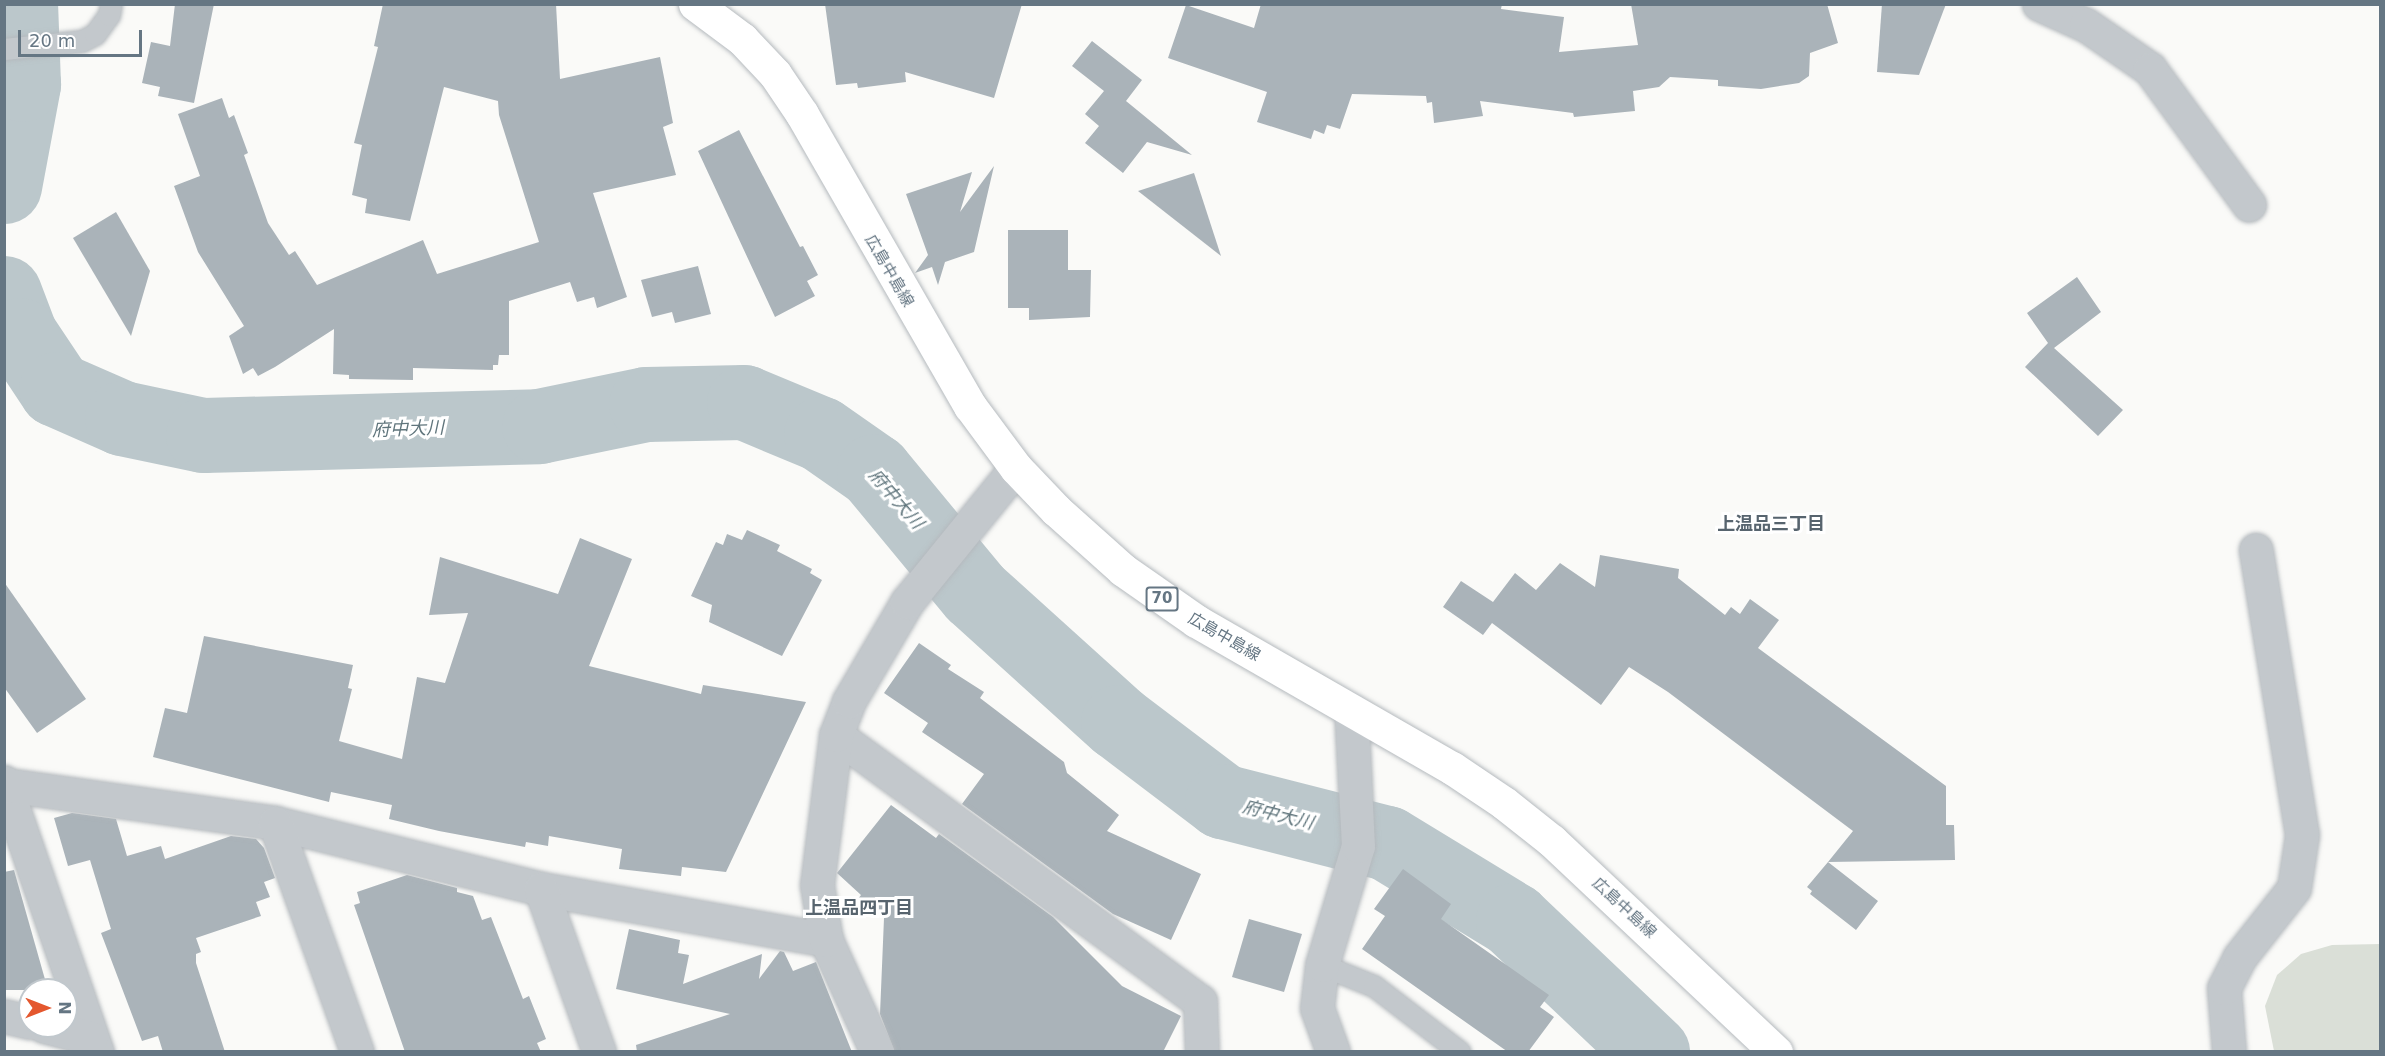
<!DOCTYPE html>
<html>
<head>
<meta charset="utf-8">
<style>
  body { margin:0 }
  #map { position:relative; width:2385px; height:1056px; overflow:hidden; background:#fafaf8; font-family:"DejaVu Sans","Noto Sans JP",sans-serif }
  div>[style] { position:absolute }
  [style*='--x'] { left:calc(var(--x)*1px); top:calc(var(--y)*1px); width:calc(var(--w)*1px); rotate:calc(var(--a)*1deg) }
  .green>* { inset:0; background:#dadfd7 }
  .river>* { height:75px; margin:-37.5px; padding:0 37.5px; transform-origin:37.5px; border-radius:37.5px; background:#bbc7cb }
  .building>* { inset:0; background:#aab3b9 }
  .roads { filter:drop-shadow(0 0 2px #b5babe) drop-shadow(0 0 2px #b5babe) }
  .service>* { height:21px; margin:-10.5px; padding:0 10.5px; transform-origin:10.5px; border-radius:10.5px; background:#c3c8cc }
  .minor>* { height:33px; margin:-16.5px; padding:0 16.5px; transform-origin:16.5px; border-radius:16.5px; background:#c3c8cc }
  .primary>* { height:33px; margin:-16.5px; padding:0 16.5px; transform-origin:16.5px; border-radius:16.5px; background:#fff }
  span { translate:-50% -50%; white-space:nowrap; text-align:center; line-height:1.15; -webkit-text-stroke:6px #fff; paint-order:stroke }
  .shield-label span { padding:2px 4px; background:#fff; border:2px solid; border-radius:4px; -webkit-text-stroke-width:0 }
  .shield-label { font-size:15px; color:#657683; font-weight:700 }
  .street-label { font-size:16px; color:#657683 }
  .water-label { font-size:18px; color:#60757c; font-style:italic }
  .neighbourhood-label { font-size:18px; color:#57646e; font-weight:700 }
  .frame { position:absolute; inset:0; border:6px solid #657683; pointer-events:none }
  .north { position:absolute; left:18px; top:978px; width:60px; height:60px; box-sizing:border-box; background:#fff; border:2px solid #c1c8cd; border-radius:50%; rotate:90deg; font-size:16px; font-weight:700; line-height:24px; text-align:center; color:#657683 }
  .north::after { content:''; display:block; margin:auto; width:21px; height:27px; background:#e4572e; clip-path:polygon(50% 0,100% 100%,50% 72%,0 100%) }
  .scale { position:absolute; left:18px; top:30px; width:124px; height:27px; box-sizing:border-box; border:3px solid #657683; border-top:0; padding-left:8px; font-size:18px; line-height:21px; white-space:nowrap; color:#657683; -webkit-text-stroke:4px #fff; paint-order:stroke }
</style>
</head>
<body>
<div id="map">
  <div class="green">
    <div style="clip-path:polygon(2380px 944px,2380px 1051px,2274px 1051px,2265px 1006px,2277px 975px,2301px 954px,2332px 945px)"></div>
  </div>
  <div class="river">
    <div style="--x:4;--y:186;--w:104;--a:-79.4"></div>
    <div style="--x:23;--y:84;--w:80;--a:-92.1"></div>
    <div style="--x:4;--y:293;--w:45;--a:69.1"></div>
    <div style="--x:20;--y:335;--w:65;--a:56.3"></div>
    <div style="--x:56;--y:389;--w:72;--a:23.7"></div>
    <div style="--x:122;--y:418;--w:83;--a:11.9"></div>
    <div style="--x:203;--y:435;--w:336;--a:-1.5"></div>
    <div style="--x:539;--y:426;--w:109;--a:-11.6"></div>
    <div style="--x:646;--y:404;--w:98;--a:-1.2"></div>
    <div style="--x:744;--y:402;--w:83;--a:22.6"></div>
    <div style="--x:821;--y:434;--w:65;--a:34.9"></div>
    <div style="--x:874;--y:471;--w:158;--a:50.4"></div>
    <div style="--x:975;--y:593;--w:193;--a:42.1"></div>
    <div style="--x:1118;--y:722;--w:131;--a:37.2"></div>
    <div style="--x:1222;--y:801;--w:170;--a:14.3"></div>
    <div style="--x:1387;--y:843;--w:148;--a:31.4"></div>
    <div style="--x:1513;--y:920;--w:192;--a:43.5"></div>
  </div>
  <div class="building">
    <div style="clip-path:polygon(175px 4px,214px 4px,194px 103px,158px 96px,160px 87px,142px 83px,151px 42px,170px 46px)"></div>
    <div style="clip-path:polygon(383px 4px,556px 4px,560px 79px,660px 57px,673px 123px,663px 127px,676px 175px,593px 193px,627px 297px,597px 308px,594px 297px,577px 302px,570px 282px,509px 301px,509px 355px,499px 355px,498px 365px,493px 365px,493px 370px,413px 368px,413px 380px,349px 379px,349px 375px,333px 374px,334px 329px,275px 367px,258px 376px,253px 368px,243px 374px,229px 336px,244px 326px,198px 252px,174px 186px,200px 176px,178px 114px,222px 98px,229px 118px,234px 115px,248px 153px,244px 155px,268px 223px,289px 255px,295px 251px,317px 285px,423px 240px,437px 274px,539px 242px,499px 115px,498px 101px,444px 87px,410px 221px,365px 213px,367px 199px,352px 195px,362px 145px,354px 143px,378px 47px,374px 46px)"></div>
    <div style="clip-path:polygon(825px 4px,1022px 4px,994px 98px,905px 72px,906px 82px,858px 88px,857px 83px,836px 85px)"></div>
    <div style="clip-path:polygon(1261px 4px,1502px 4px,1501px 9px,1564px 17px,1559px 52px,1638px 45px,1631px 4px,1827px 4px,1838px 43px,1810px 53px,1809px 76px,1799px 83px,1761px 89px,1718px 86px,1718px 80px,1670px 77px,1659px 87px,1633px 91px,1635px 111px,1574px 117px,1573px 113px,1480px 101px,1483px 116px,1434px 123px,1432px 102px,1427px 103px,1426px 96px,1352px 94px,1340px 129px,1327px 125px,1324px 134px,1314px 130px,1311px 139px,1257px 122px,1267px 92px,1168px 58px,1186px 5px,1254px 28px)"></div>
    <div style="clip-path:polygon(1882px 4px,1946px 4px,1919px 75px,1877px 72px)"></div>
    <div style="clip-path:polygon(1092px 41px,1142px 80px,1126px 101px,1192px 155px,1147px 142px,1123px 173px,1085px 143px,1099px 126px,1085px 114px,1104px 91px,1072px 66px)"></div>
    <div style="clip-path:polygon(739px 130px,800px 247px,803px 246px,818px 275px,807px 281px,815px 296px,775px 317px,698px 151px)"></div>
    <div style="clip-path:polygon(994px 166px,974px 252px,945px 262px,938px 285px,932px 267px,915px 273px,928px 255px,906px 194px,972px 172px,960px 212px)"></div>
    <div style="clip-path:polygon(1194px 173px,1221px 256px,1138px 191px)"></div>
    <div style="clip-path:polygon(116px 212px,150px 271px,131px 336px,73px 238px)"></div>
    <div style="clip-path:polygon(1008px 230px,1068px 230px,1068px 270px,1091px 270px,1090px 317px,1029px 320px,1029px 308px,1008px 308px)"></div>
    <div style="clip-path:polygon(698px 266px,711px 314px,675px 323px,672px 312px,652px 317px,641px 280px)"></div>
    <div style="clip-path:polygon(2077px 277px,2101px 312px,2054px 348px,2123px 410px,2098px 436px,2025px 367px,2048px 343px,2027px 313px)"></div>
    <div style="clip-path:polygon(747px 530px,780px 545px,777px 551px,812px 569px,810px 573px,822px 580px,782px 656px,709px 622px,712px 605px,691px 596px,716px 542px,723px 545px,727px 534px,742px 540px)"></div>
    <div style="clip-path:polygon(580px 538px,632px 559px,589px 666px,701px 694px,703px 685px,806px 702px,726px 872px,682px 867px,681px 876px,619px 869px,622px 849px,549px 836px,548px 846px,526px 842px,525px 847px,439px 831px,389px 819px,392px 805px,331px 792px,329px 802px,153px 757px,165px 708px,187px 713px,204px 636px,353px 665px,348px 688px,352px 689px,339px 741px,402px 759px,417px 677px,445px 683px,468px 613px,429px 615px,440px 557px,558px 594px)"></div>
    <div style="clip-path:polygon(1600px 555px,1679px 569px,1678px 578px,1725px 615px,1731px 607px,1740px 614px,1750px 599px,1779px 620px,1758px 648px,1946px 786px,1946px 825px,1954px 825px,1955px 860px,1828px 862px,1853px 831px,1668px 692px,1629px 667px,1601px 705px,1492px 623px,1483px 635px,1443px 607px,1461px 581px,1493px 602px,1515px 573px,1536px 590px,1560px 563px,1595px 587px)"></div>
    <div style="clip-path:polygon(4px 582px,86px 699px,37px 733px,4px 687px)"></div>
    <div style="clip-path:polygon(919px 643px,951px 665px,948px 669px,984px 692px,980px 698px,1064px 762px,1067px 773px,1119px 815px,1107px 831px,1201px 874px,1171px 940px,1113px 914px,962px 804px,984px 774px,922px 732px,928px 723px,884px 693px)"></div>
    <div style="clip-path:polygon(891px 805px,936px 838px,939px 834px,1053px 917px,1122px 986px,1181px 1016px,1163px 1052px,895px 1052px,880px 1014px,884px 918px,858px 899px,861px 895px,837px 873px)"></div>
    <div style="clip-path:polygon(72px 813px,116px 819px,127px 856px,161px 846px,165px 859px,231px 836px,256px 839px,264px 848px,275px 878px,264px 882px,270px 897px,256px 902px,261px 916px,196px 938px,201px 952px,196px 954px,196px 963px,225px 1052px,163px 1052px,158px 1036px,142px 1041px,101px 933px,111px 929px,90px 860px,68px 866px,54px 818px)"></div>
    <div style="clip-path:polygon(1828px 862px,1878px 901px,1856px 930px,1810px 894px,1812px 891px,1807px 887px)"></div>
    <div style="clip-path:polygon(1403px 869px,1451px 904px,1441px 919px,1549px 995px,1540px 1007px,1554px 1017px,1528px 1052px,1508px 1052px,1362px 949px,1385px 916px,1374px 909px)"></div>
    <div style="clip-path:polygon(14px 870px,48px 990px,4px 990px,4px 872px)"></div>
    <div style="clip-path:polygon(407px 875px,457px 888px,457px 892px,473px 896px,482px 920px,491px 917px,523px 999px,529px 996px,546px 1039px,537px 1043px,541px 1052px,405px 1052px,354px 905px,360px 903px,357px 892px)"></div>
    <div style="clip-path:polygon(1249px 919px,1302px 934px,1284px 992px,1232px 977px)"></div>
    <div style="clip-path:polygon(629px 929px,680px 940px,678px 953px,689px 955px,683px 984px,762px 954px,759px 979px,780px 951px,784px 952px,793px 971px,816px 962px,852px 1052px,637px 1052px,636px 1045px,730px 1014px,616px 989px)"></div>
  </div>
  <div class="roads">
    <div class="service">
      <div style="--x:4;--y:49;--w:78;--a:-5.9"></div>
      <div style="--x:82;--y:41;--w:15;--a:-28"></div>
      <div style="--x:95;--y:34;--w:24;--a:-54"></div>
      <div style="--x:109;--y:15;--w:11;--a:-80"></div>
      <div style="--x:1322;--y:965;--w:56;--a:22"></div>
      <div style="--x:1374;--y:986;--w:108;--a:37.5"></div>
    </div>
    <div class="minor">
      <div style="--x:2039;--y:4;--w:51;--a:24.1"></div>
      <div style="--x:2086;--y:25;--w:78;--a:34.5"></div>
      <div style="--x:2150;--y:69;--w:168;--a:53.9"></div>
      <div style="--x:836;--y:735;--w:451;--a:36.2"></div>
      <div style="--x:1200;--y:1001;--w:51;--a:87.8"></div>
      <div style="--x:4;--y:782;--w:286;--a:71"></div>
      <div style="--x:6;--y:785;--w:272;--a:8"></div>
      <div style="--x:275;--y:823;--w:274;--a:13.9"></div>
      <div style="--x:541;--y:889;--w:290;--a:10.1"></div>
      <div style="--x:275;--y:823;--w:243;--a:70.3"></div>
      <div style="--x:541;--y:889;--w:173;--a:70.4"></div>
      <div style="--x:4;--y:1016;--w:27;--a:13"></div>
      <div style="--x:44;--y:1026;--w:48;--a:14.6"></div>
      <div style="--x:877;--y:1052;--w:123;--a:-114.5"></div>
      <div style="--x:826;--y:940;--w:56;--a:-99.3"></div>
      <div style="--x:817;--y:885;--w:151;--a:-82.8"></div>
      <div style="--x:836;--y:735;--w:36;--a:-69"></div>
      <div style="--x:849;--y:701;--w:115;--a:-59.6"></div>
      <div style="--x:907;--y:602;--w:173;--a:-50.9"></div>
      <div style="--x:1333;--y:1052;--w:47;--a:-110"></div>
      <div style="--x:1317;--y:1008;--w:43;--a:-83.4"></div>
      <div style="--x:1322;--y:965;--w:124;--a:-73.2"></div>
      <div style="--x:1358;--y:846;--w:136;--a:-92.9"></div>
      <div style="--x:2229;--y:1052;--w:64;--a:-94.5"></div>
      <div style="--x:2224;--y:988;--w:34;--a:-63"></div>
      <div style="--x:2239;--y:958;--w:89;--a:-51.8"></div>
      <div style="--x:2294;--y:888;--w:54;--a:-81.4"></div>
      <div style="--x:2302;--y:835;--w:289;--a:-99.2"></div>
    </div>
    <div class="primary">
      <div style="--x:695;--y:4;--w:59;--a:36.7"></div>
      <div style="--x:742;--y:39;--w:48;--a:46.7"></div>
      <div style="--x:775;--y:74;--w:48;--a:56"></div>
      <div style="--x:802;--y:114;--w:337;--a:60.1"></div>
      <div style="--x:970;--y:406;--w:77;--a:53.4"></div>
      <div style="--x:1016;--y:468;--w:58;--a:46.4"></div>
      <div style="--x:1056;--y:510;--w:90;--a:41.8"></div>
      <div style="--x:1123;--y:570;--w:89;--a:34.9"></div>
      <div style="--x:1196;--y:621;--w:295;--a:29.9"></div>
      <div style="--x:1452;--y:768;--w:63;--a:33.9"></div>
      <div style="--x:1504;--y:803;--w:61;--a:38.4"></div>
      <div style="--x:1552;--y:841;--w:308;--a:43.3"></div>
    </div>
  </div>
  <div class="shield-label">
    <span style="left:1162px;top:599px">70</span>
  </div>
  <div class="street-label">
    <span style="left:889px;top:271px;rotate:60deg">広島中島線</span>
    <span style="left:1224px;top:637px;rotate:30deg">広島中島線</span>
    <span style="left:1624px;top:908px;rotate:43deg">広島中島線</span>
  </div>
  <div class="water-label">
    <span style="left:408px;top:429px;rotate:-2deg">府中大川</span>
    <span style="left:896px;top:499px;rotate:49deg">府中大川</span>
    <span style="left:1278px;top:815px;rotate:14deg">府中大川</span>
  </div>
  <div class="neighbourhood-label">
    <span style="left:1771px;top:524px">上温品三丁目</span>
    <span style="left:859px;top:908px">上温品四丁目</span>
  </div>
  <div class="frame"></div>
  <div class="north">N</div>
  <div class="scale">20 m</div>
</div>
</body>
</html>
